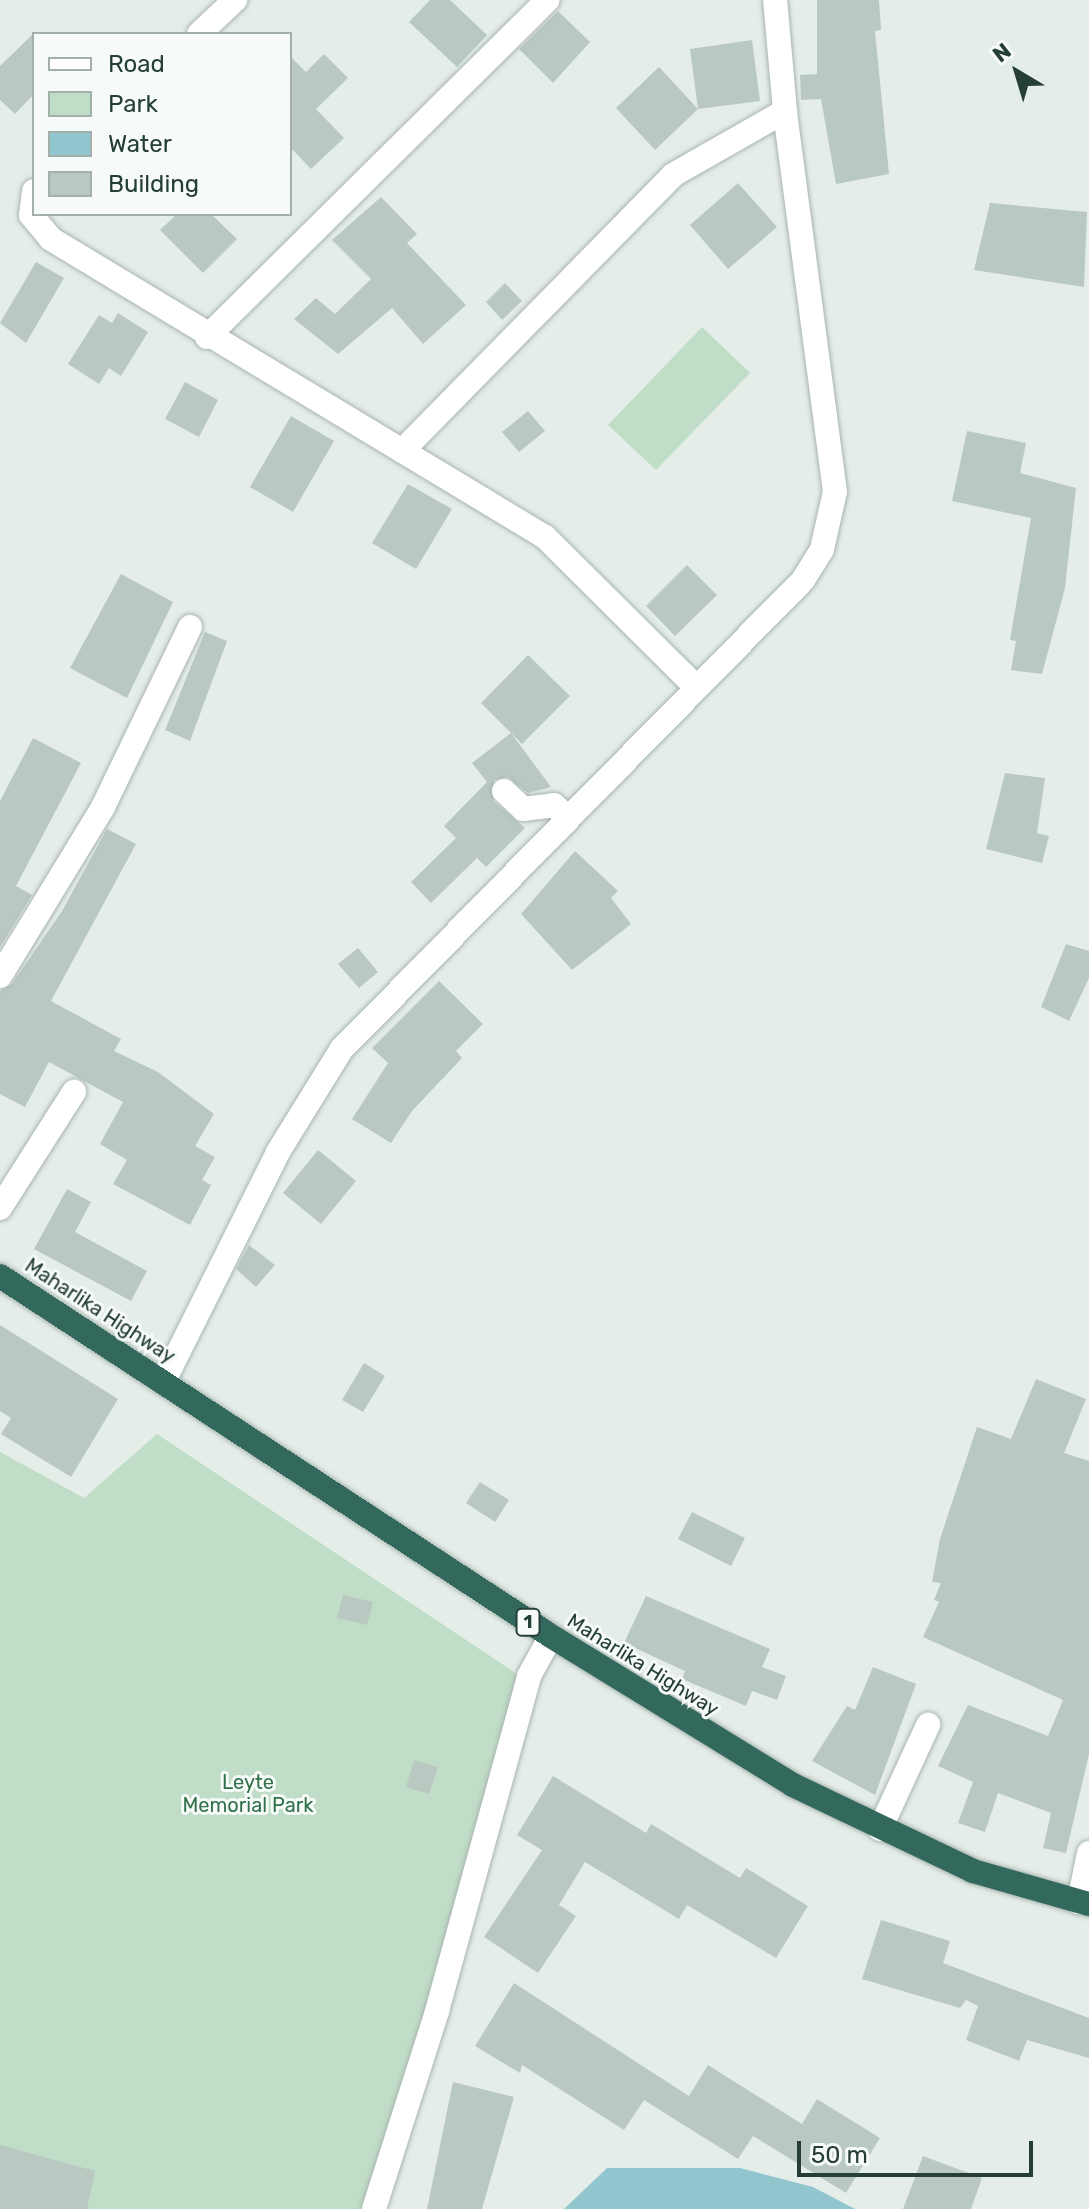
<!DOCTYPE html>
<html>
<head>
<meta charset="utf-8">
<style>
  body { margin:0 }
  #map { position:relative; width:1089px; height:2209px; overflow:hidden; background:#e5ede9; font-family:Rubik,sans-serif }
  div>[style] { position:absolute }
  [style*='--x'] { left:calc(var(--x)*1px); top:calc(var(--y)*1px); width:calc(var(--w)*1px); rotate:calc(var(--a)*1deg) }
  .green>* { inset:0; background:#c0ddc7 }
  .water>* { inset:0; background:#91c6ce }
  .building>* { inset:0; background:#bac8c2 }
  .roads { filter:drop-shadow(0 0 2px #a8b5b0) drop-shadow(0 0 2px #a8b5b0) }
  .street>* { height:24px; margin:-12px; padding:0 12px; transform-origin:12px; border-radius:12px; background:#fff }
  .highway>* { height:24px; margin:-12px; padding:0 12px; transform-origin:12px; border-radius:12px; background:#33685c }
  span { translate:-50% -50%; white-space:nowrap; text-align:center; line-height:1.15; -webkit-text-stroke:6px #f6faf8; paint-order:stroke }
  .shield-label span { padding:2px 6px; background:#f6faf8; border:2px solid; border-radius:6px; -webkit-text-stroke-width:0 }
  .shield-label { font-size:18px; color:#253e37; font-weight:700 }
  .street-label { font-size:20px; color:#253e37 }
  .park-label { font-size:20px; color:#32724a }
  .legend { position:absolute; left:32px; top:32px; width:260px; height:184px; box-sizing:border-box; background:#f6faf8; border:2px solid #a2afab; margin:0; padding:10px 14px; list-style:none; font-size:24px; color:#253e37 }
  .legend li { display:flex; align-items:center; gap:16px; height:40px }
  .legend b { width:40px; border:2px solid #a2afab }
  .north { position:absolute; left:977px; top:32px; width:80px; height:80px; -webkit-text-stroke:6px #f6faf8; paint-order:stroke; rotate:322deg; font-size:22px; font-weight:700; line-height:32px; text-align:center; color:#253e37 }
  .north::after { content:''; display:block; margin:auto; width:28px; height:36px; background:#253e37; clip-path:polygon(50% 0,100% 100%,50% 72%,0 100%) }
  .scale { position:absolute; left:797px; top:2141px; width:236px; height:36px; box-sizing:border-box; border:4px solid #253e37; border-top:0; padding-left:10px; font-size:24px; line-height:28px; white-space:nowrap; color:#253e37; -webkit-text-stroke:6px #f6faf8; paint-order:stroke }
</style>
</head>
<body>
<div id="map">
  <div class="green">
    <div style="clip-path:polygon(702px 327px,750px 373px,656px 470px,608px 425px)"></div>
    <div style="clip-path:polygon(157px 1434px,538px 1688px,381px 2209px,0 2209px,0 1452px,84px 1498px)"></div>
  </div>
  <div class="water">
    <div style="clip-path:polygon(607px 2168px,740px 2168px,813px 2187px,855px 2209px,564px 2209px)"></div>
  </div>
  <div class="building">
    <div style="clip-path:polygon(430px 0,450px 0,487px 35px,457px 67px,409px 22px)"></div>
    <div style="clip-path:polygon(817px 0,879px 0,881px 30px,875px 31px,889px 174px,836px 184px,821px 99px,801px 100px,800px 75px,817px 74px)"></div>
    <div style="clip-path:polygon(558px 11px,590px 42px,553px 83px,519px 49px)"></div>
    <div style="clip-path:polygon(34px 33px,34px 94px,15px 114px,0 100px,0 66px)"></div>
    <div style="clip-path:polygon(752px 40px,760px 101px,698px 109px,690px 49px)"></div>
    <div style="clip-path:polygon(324px 54px,348px 78px,316px 109px,344px 138px,311px 169px,290px 147px,290px 56px,306px 72px)"></div>
    <div style="clip-path:polygon(659px 67px,698px 109px,655px 150px,616px 108px)"></div>
    <div style="clip-path:polygon(738px 183px,777px 227px,728px 269px,690px 225px)"></div>
    <div style="clip-path:polygon(381px 197px,417px 234px,407px 243px,466px 305px,423px 344px,392px 308px,338px 354px,294px 319px,316px 298px,335px 314px,371px 279px,332px 240px)"></div>
    <div style="clip-path:polygon(990px 203px,1087px 212px,1084px 287px,974px 270px)"></div>
    <div style="clip-path:polygon(177px 214px,211px 214px,237px 239px,203px 273px,160px 230px)"></div>
    <div style="clip-path:polygon(36px 262px,64px 278px,26px 343px,0 323px)"></div>
    <div style="clip-path:polygon(505px 283px,522px 301px,502px 320px,486px 302px)"></div>
    <div style="clip-path:polygon(118px 313px,148px 332px,121px 376px,109px 368px,99px 384px,68px 364px,99px 315px,112px 323px)"></div>
    <div style="clip-path:polygon(185px 382px,218px 400px,199px 437px,165px 419px)"></div>
    <div style="clip-path:polygon(528px 411px,545px 431px,519px 452px,502px 432px)"></div>
    <div style="clip-path:polygon(291px 416px,334px 441px,293px 512px,250px 487px)"></div>
    <div style="clip-path:polygon(967px 431px,1026px 443px,1020px 473px,1076px 488px,1065px 588px,1042px 674px,1011px 670px,1016px 641px,1010px 640px,1031px 518px,952px 501px)"></div>
    <div style="clip-path:polygon(408px 484px,452px 509px,416px 569px,372px 543px)"></div>
    <div style="clip-path:polygon(687px 565px,717px 595px,675px 636px,646px 606px)"></div>
    <div style="clip-path:polygon(121px 574px,173px 602px,127px 698px,70px 668px)"></div>
    <div style="clip-path:polygon(205px 632px,227px 641px,190px 741px,165px 730px)"></div>
    <div style="clip-path:polygon(528px 655px,570px 696px,522px 744px,481px 703px)"></div>
    <div style="clip-path:polygon(511px 733px,551px 787px,528px 793px,508px 777px,494px 780px,493px 801px,525px 828px,486px 867px,477px 858px,431px 903px,411px 882px,456px 838px,444px 826px,487px 782px,472px 763px)"></div>
    <div style="clip-path:polygon(33px 738px,81px 763px,16px 886px,32px 895px,0 947px,0 801px)"></div>
    <div style="clip-path:polygon(1005px 773px,1045px 778px,1037px 833px,1049px 836px,1042px 863px,986px 849px)"></div>
    <div style="clip-path:polygon(107px 829px,136px 844px,51px 1001px,121px 1039px,114px 1051px,158px 1072px,214px 1114px,195px 1146px,215px 1157px,202px 1180px,211px 1185px,190px 1225px,113px 1184px,127px 1160px,100px 1144px,123px 1102px,49px 1062px,25px 1107px,0 1094px,0 991px,12px 984px,62px 911px)"></div>
    <div style="clip-path:polygon(575px 851px,618px 891px,611px 898px,631px 924px,572px 970px,521px 914px)"></div>
    <div style="clip-path:polygon(1066px 944px,1089px 951px,1089px 978px,1069px 1021px,1041px 1007px)"></div>
    <div style="clip-path:polygon(358px 948px,378px 972px,359px 988px,338px 964px)"></div>
    <div style="clip-path:polygon(439px 981px,483px 1024px,456px 1051px,462px 1058px,412px 1111px,391px 1143px,352px 1119px,388px 1063px,372px 1048px)"></div>
    <div style="clip-path:polygon(318px 1150px,356px 1181px,321px 1224px,283px 1193px)"></div>
    <div style="clip-path:polygon(67px 1189px,91px 1202px,75px 1232px,147px 1271px,131px 1301px,34px 1249px)"></div>
    <div style="clip-path:polygon(249px 1245px,275px 1265px,256px 1287px,236px 1269px)"></div>
    <div style="clip-path:polygon(0 1325px,118px 1399px,71px 1477px,1px 1434px,11px 1418px,0 1411px)"></div>
    <div style="clip-path:polygon(364px 1363px,385px 1376px,363px 1412px,342px 1400px)"></div>
    <div style="clip-path:polygon(1036px 1379px,1086px 1399px,1064px 1453px,1089px 1461px,1089px 1754px,1066px 1853px,1043px 1848px,1051px 1813px,998px 1793px,985px 1832px,958px 1823px,973px 1782px,938px 1766px,968px 1705px,1048px 1736px,1063px 1700px,923px 1637px,939px 1602px,934px 1600px,941px 1583px,932px 1582px,940px 1539px,977px 1427px,1011px 1439px)"></div>
    <div style="clip-path:polygon(480px 1482px,509px 1500px,495px 1522px,466px 1503px)"></div>
    <div style="clip-path:polygon(692px 1512px,745px 1538px,731px 1566px,678px 1539px)"></div>
    <div style="clip-path:polygon(343px 1595px,373px 1602px,367px 1625px,337px 1618px)"></div>
    <div style="clip-path:polygon(646px 1596px,770px 1649px,762px 1667px,786px 1676px,777px 1700px,752px 1691px,746px 1706px,682px 1679px,685px 1671px,624px 1643px)"></div>
    <div style="clip-path:polygon(873px 1667px,916px 1684px,875px 1795px,812px 1761px,847px 1706px,855px 1710px)"></div>
    <div style="clip-path:polygon(414px 1760px,438px 1767px,429px 1794px,406px 1787px)"></div>
    <div style="clip-path:polygon(553px 1776px,646px 1833px,651px 1824px,740px 1878px,746px 1868px,808px 1906px,776px 1958px,687px 1905px,679px 1919px,585px 1862px,559px 1905px,576px 1916px,538px 1973px,484px 1937px,542px 1850px,517px 1835px)"></div>
    <div style="clip-path:polygon(881px 1920px,950px 1941px,943px 1963px,1089px 2018px,1089px 2058px,1027px 2040px,1019px 2061px,966px 2040px,978px 2006px,966px 2000px,960px 2008px,862px 1979px)"></div>
    <div style="clip-path:polygon(514px 1983px,689px 2096px,708px 2065px,802px 2124px,817px 2099px,880px 2138px,846px 2193px,753px 2136px,738px 2159px,644px 2100px,624px 2130px,522px 2065px,520px 2073px,475px 2046px)"></div>
    <div style="clip-path:polygon(453px 2082px,514px 2097px,482px 2209px,427px 2209px)"></div>
    <div style="clip-path:polygon(0 2145px,95px 2171px,87px 2209px,0 2209px)"></div>
    <div style="clip-path:polygon(923px 2156px,982px 2178px,971px 2209px,903px 2209px)"></div>
  </div>
  <div class="roads">
    <div class="street">
      <div style="--x:199;--y:34;--w:50;--a:-43.4"></div>
      <div style="--x:34;--y:191;--w:24;--a:97"></div>
      <div style="--x:31;--y:215;--w:31;--a:50"></div>
      <div style="--x:51;--y:239;--w:577;--a:31.1"></div>
      <div style="--x:545;--y:537;--w:211;--a:44.8"></div>
      <div style="--x:207;--y:337;--w:479;--a:-44.7"></div>
      <div style="--x:402;--y:451;--w:387;--a:-45.5"></div>
      <div style="--x:673;--y:175;--w:129;--a:-29.7"></div>
      <div style="--x:785;--y:111;--w:111;--a:-95.1"></div>
      <div style="--x:504;--y:791;--w:26;--a:43"></div>
      <div style="--x:523;--y:809;--w:31;--a:-7"></div>
      <div style="--x:554;--y:805;--w:18;--a:43"></div>
      <div style="--x:0;--y:976;--w:198;--a:-58.6"></div>
      <div style="--x:103;--y:807;--w:200;--a:-64.2"></div>
      <div style="--x:0;--y:1208;--w:138;--a:-57.5"></div>
      <div style="--x:164;--y:1381;--w:256;--a:-63.5"></div>
      <div style="--x:278;--y:1152;--w:120;--a:-58.3"></div>
      <div style="--x:341;--y:1050;--w:659;--a:-45.49"></div>
      <div style="--x:803;--y:580;--w:36;--a:-58"></div>
      <div style="--x:822;--y:549;--w:58;--a:-77.2"></div>
      <div style="--x:835;--y:492;--w:384;--a:-97.5"></div>
      <div style="--x:880;--y:1829;--w:115;--a:-65.2"></div>
      <div style="--x:1079;--y:1902;--w:50;--a:-78.5"></div>
      <div style="--x:374;--y:2209;--w:208;--a:-72.3"></div>
      <div style="--x:437;--y:2011;--w:347;--a:-74.6"></div>
      <div style="--x:529;--y:1676;--w:46;--a:-61.2"></div>
    </div>
    <div class="highway">
      <div style="--x:0;--y:1276;--w:658;--a:33.16"></div>
      <div style="--x:551;--y:1636;--w:284;--a:31.6"></div>
      <div style="--x:793;--y:1785;--w:199;--a:25.5"></div>
      <div style="--x:973;--y:1871;--w:121;--a:15.9"></div>
    </div>
  </div>
  <div class="shield-label">
    <span style="left:528px;top:1622px">1</span>
  </div>
  <div class="street-label">
    <span style="left:100px;top:1311px;rotate:33deg">Maharlika Highway</span>
    <span style="left:643px;top:1665px;rotate:32deg">Maharlika Highway</span>
  </div>
  <div class="park-label">
    <span style="left:248px;top:1794px">Leyte<br>Memorial Park</span>
  </div>
  <ul class="legend">
  <li><b style="height:10px;background:#fff"></b>Road</li>
  <li><b style="height:22px;background:#c0ddc7"></b>Park</li>
  <li><b style="height:22px;background:#91c6ce"></b>Water</li>
  <li><b style="height:22px;background:#bac8c2"></b>Building</li>
  </ul>
  <div class="north">N</div>
  <div class="scale">50 m</div>
</div>
</body>
</html>
